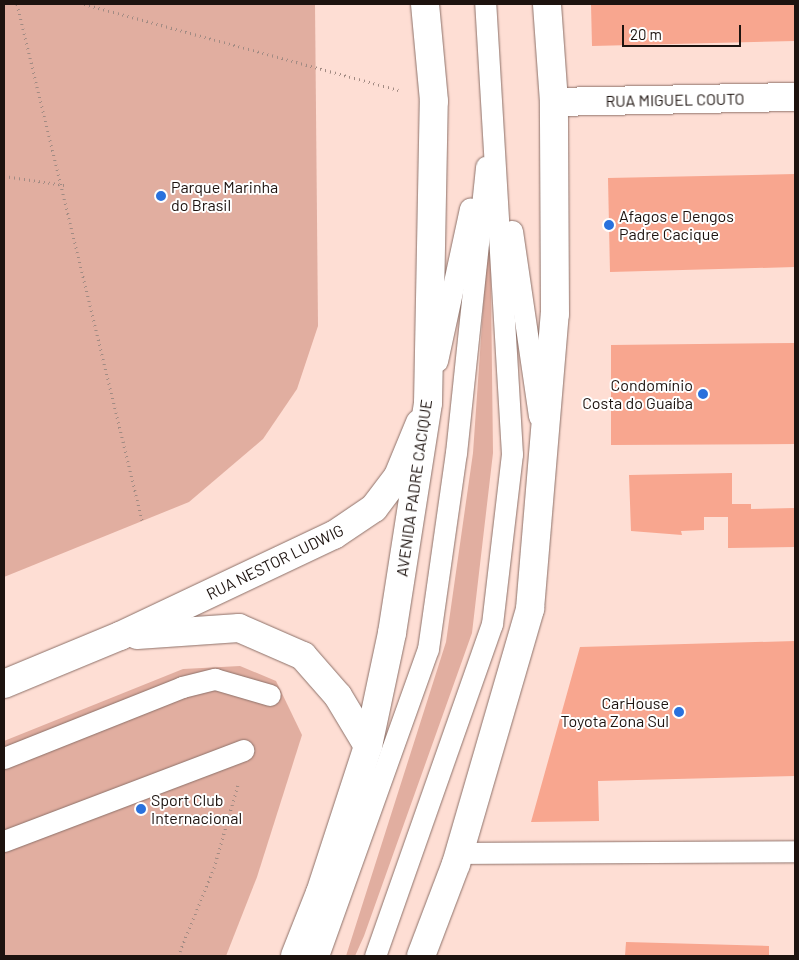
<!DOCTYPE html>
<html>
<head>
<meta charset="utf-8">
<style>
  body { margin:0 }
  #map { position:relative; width:799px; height:960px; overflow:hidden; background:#feded4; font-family:Barlow,sans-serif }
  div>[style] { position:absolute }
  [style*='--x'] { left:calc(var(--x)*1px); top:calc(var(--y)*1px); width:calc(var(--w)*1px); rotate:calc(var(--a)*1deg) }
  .green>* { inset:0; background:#e1aea0 }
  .building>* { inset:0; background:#f8a68f }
  .path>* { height:3px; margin-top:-1.5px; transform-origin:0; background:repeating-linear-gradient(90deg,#a28b83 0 1px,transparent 0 5px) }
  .roads { filter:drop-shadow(0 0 1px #8d7169) drop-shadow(0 0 1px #8d7169) }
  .service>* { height:21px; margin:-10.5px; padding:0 10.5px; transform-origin:10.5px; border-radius:10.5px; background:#fff }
  .tertiary>* { height:28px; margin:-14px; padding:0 14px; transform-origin:14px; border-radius:14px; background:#fff }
  .secondary>* { height:28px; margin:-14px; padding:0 14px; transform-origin:14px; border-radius:14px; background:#fff }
  .dots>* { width:14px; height:14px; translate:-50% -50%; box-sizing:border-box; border:2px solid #fff; border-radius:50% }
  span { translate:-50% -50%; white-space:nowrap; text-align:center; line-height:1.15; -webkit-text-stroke:4px #fff; paint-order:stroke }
  .street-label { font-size:16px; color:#1d130f }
  .poi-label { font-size:16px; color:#1d130f }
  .left { translate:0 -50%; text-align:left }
  .right { translate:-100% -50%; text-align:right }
  .frame { position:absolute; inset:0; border:5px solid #1d130f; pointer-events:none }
  .scale { position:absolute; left:622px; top:25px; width:119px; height:22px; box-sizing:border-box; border:2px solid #1d130f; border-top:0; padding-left:6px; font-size:15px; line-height:18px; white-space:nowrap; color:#1d130f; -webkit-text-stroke:4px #fff; paint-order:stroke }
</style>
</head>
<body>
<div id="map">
  <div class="green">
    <div style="clip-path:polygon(4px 4px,315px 4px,318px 326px,297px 389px,263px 439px,189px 502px,4px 577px)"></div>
    <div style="clip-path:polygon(490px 208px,493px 453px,472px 633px,364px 936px,355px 956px,346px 956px,446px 642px,473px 453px)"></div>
    <div style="clip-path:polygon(240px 666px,276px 681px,302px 735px,257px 877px,226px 956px,4px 956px,4px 741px,183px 669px)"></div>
  </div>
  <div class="building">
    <div style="clip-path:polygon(591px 4px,795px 4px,795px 41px,592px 46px)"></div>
    <div style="clip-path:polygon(795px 174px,795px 267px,610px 272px,608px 178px)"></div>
    <div style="clip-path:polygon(795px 343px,795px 444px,611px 445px,611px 345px)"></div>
    <div style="clip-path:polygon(732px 473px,732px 504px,751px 504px,751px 509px,794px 508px,795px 547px,728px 548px,728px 517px,704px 517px,704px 530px,681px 531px,682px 535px,631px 531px,629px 475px)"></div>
    <div style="clip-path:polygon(795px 641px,795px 776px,598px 781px,599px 821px,531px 822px,580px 647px)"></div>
    <div style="clip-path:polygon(626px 942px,769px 946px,769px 956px,625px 956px)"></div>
  </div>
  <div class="path">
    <div style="--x:17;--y:4;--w:531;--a:76.38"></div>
    <div style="--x:84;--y:4;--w:326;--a:15.3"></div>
    <div style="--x:4;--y:176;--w:61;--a:8.5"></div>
    <div style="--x:178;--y:956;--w:95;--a:-67.8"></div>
    <div style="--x:214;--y:868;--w:86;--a:-73.9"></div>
  </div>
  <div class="roads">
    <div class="service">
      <div style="--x:512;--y:231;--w:187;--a:81.7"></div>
      <div style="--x:437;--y:361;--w:156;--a:-77.8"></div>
      <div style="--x:4;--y:758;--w:192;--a:-21.7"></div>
      <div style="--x:182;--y:687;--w:34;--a:-14"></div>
      <div style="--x:215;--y:679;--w:57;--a:16.2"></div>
      <div style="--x:4;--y:841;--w:256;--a:-20.8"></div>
      <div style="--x:459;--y:853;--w:336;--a:-0.3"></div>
      <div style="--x:318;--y:956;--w:326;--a:-70.3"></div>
      <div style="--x:428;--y:649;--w:198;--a:-81.9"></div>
      <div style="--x:456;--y:453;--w:288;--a:-84"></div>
      <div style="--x:375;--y:956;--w:352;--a:-70.6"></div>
      <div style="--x:492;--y:624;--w:171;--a:-83.3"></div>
      <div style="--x:512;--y:454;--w:451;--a:-93.4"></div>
    </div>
    <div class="tertiary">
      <div style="--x:554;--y:102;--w:241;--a:-1.2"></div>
      <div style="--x:137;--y:635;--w:102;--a:-3.9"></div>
      <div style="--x:239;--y:628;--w:70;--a:23.6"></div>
      <div style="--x:303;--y:656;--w:53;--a:48.8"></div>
      <div style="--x:338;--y:696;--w:58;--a:59"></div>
      <div style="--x:4;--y:684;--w:126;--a:-22.5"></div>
      <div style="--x:120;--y:636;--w:237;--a:-25.3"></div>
      <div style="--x:334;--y:535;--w:48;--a:-34"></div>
      <div style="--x:374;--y:508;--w:40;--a:-53"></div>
      <div style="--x:398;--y:476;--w:57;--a:-67.5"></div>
    </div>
    <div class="secondary">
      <div style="--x:295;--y:956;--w:68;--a:-68.4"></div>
      <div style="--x:320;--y:893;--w:155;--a:-71.9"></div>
      <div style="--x:368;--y:746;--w:116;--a:-78"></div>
      <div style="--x:392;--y:633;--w:233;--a:-81.1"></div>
      <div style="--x:428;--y:403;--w:302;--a:-88.9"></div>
      <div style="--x:434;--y:101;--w:97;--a:-95.3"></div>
      <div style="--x:421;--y:956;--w:98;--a:-69.2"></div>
      <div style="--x:456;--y:864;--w:266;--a:-73.8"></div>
      <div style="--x:530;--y:609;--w:296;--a:-85.2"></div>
      <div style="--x:555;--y:314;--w:212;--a:-90.3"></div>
      <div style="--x:554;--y:102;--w:98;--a:-94.1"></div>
    </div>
  </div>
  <div class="dots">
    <div style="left:161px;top:196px;background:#2971dd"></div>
    <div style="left:609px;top:225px;background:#2971dd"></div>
    <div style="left:703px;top:394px;background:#2971dd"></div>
    <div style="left:679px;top:712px;background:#2971dd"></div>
    <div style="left:141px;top:809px;background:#2971dd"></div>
  </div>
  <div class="street-label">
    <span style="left:675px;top:100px;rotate:-1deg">RUA MIGUEL COUTO</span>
    <span style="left:414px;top:488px;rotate:-82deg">AVENIDA PADRE CACIQUE</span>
    <span style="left:275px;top:562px;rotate:-26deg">RUA NESTOR LUDWIG</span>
  </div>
  <div class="poi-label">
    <span class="left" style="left:171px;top:196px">Parque Marinha<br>do Brasil</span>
    <span class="left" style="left:619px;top:225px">Afagos e Dengos<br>Padre Cacique</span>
    <span class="right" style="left:693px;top:394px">Condomínio<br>Costa do Guaíba</span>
    <span class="right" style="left:669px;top:712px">CarHouse<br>Toyota Zona Sul</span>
    <span class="left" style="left:151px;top:809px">Sport Club<br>Internacional</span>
  </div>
  <div class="frame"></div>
  <div class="scale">20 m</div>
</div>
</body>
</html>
